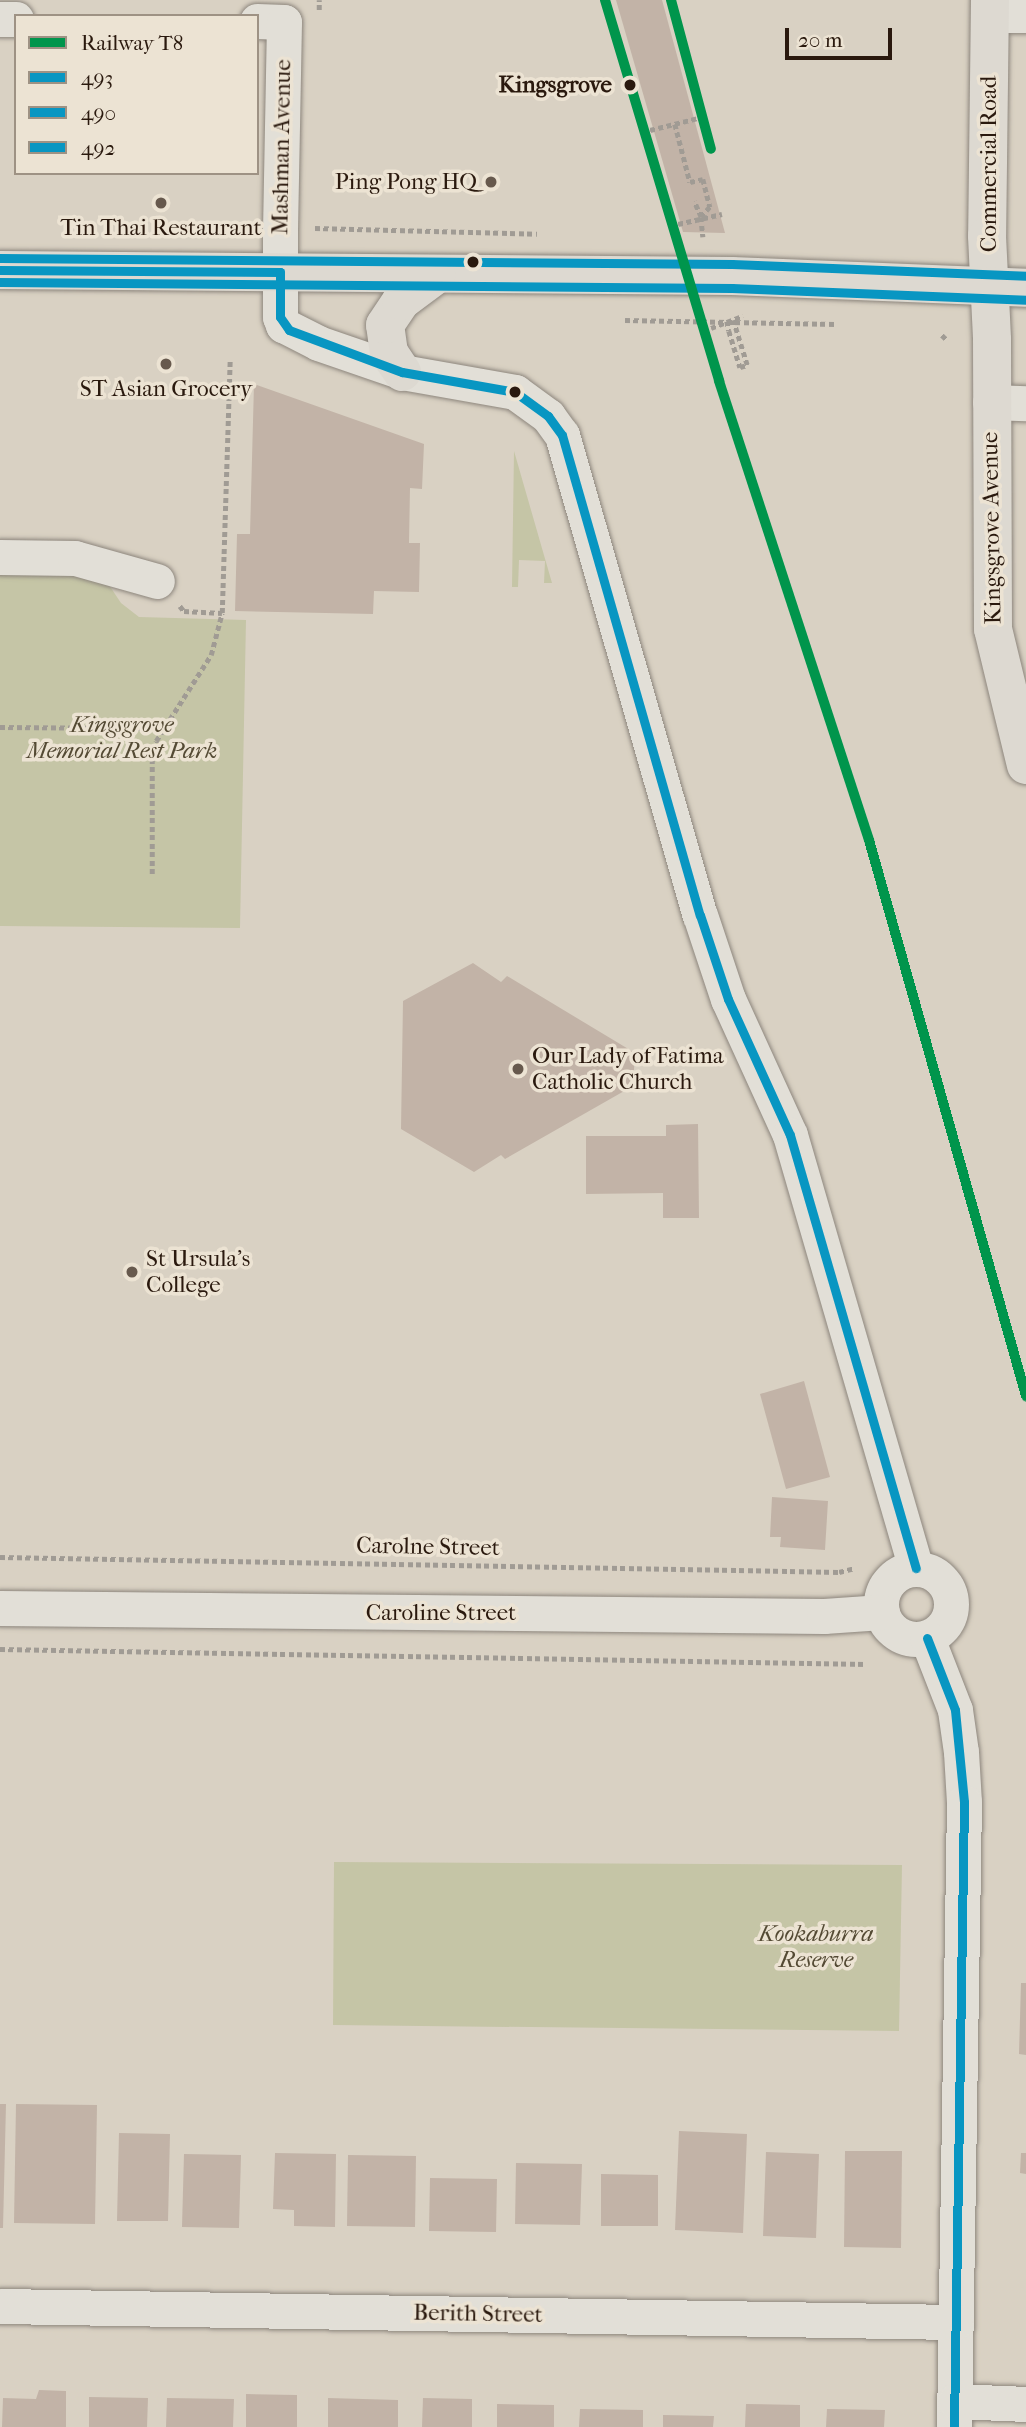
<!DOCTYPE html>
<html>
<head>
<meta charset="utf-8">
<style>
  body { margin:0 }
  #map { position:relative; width:1026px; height:2427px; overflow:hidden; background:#d9d1c3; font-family:"IM FELL French Canon",serif }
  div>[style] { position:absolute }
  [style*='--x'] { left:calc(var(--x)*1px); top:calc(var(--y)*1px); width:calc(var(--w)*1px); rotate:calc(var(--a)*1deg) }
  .green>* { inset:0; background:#c5c5a6 }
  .building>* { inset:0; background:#c2b3a7 }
  .path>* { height:4.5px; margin-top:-2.25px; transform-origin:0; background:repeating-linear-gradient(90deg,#a09b94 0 5px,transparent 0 8.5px) }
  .roads { filter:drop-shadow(0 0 2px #8d867d) drop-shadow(0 0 2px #8d867d) }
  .minor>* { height:35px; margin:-17.5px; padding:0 17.5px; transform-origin:17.5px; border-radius:17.5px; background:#e2dfd7 }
  .minor>.ring { margin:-17.5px; padding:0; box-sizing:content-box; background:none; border:35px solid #e2dfd7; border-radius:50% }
  .major>* { height:38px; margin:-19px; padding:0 19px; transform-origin:19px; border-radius:19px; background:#ddd9d1 }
  .path-bridge>* { height:4.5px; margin-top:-2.25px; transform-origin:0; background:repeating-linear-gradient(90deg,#a09b94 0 5px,transparent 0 8.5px) }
  .bus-1>* { height:9px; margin:-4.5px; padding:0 4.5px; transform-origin:4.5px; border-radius:4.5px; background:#0896c2 }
  .bus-2>* { height:9px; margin:-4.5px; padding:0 4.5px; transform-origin:4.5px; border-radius:4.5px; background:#0896c2 }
  .bus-3>* { height:9px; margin:-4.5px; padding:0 4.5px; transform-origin:4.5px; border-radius:4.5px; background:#0896c2 }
  .rail-1>* { height:10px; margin:-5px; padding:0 5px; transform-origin:5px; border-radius:5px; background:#00954c }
  .dots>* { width:19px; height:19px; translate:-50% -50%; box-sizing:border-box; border:4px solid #ece3d3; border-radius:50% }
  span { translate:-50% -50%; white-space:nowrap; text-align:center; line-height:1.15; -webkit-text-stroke:7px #ece3d3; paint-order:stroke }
  .stop-label { font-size:23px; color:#2a190e; font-weight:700 }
  .right { translate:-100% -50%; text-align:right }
  .street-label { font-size:23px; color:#2a190e }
  .poi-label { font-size:23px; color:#2a190e }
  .left { translate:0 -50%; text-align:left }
  .park-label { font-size:23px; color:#544a34; font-style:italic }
  .legend { position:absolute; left:14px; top:14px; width:245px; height:161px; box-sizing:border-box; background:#ece3d3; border:2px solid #9e9284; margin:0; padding:9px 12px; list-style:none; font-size:21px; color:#2a190e }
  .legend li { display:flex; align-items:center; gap:14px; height:35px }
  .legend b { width:35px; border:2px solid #9e9284 }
  .scale { position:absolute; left:785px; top:28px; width:107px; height:32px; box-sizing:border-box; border:4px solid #2a190e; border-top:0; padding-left:9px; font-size:21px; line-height:24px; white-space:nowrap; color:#2a190e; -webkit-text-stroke:5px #ece3d3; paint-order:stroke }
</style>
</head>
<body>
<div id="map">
  <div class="green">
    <div style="clip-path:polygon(514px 451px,552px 583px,544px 583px,545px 561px,519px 560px,518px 587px,512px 587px)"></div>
    <div style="clip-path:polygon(0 572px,81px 573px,107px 582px,121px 603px,139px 617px,246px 620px,240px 928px,0 926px)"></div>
    <div style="clip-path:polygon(334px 1862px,902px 1865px,899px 2031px,333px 2025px)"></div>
  </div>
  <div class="building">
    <div style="clip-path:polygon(616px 0,662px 0,725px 233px,683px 232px)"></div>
    <div style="clip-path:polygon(254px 384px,424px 444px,422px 489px,410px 488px,409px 543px,420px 543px,419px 592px,374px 591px,373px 614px,235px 611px,237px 534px,250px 534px)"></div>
    <div style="clip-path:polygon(473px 963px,501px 982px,507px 976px,635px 1053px,633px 1086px,505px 1159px,501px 1155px,474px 1172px,401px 1129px,403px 1001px)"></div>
    <div style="clip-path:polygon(698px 1124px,699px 1218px,663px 1218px,663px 1193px,586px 1194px,586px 1136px,666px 1136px,666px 1125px)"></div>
    <div style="clip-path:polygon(804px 1381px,830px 1477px,786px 1489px,760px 1394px)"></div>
    <div style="clip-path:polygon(772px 1497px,828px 1501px,825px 1550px,780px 1547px,781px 1537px,770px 1537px)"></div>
    <div style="clip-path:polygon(1021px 1983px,1026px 1983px,1026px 2055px,1019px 2054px)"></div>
    <div style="clip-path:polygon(0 2104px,6px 2104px,3px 2228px,0 2228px)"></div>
    <div style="clip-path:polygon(16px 2104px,97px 2105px,95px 2224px,14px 2223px)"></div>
    <div style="clip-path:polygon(679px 2131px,747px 2134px,743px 2233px,675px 2230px)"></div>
    <div style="clip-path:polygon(119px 2133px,170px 2134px,168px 2221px,117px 2221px)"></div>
    <div style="clip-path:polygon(845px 2151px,902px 2151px,901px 2248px,844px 2247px)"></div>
    <div style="clip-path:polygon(766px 2152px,819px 2154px,816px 2238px,763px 2236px)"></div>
    <div style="clip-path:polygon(275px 2153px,336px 2154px,335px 2227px,294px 2226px,294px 2210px,273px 2209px)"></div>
    <div style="clip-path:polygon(1021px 2153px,1026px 2153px,1026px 2174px,1020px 2173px)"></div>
    <div style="clip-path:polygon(184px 2154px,241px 2155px,239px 2228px,182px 2227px)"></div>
    <div style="clip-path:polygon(348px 2155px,416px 2156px,415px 2227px,347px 2226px)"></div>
    <div style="clip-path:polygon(516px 2163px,582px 2164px,580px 2225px,515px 2224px)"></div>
    <div style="clip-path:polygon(601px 2174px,658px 2175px,658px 2226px,601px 2226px)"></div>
    <div style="clip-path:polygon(430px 2178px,497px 2179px,496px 2232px,429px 2231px)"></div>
    <div style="clip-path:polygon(39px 2390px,66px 2391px,66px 2427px,2px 2427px,3px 2398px,36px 2399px)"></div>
    <div style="clip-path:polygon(246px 2394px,297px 2395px,297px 2427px,246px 2427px)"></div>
    <div style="clip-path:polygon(89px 2397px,148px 2398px,147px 2427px,89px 2427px)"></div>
    <div style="clip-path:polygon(167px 2398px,234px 2399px,233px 2427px,166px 2427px)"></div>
    <div style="clip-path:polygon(328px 2398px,398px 2400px,398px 2427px,328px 2427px)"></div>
    <div style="clip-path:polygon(423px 2398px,472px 2399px,472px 2427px,422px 2427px)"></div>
    <div style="clip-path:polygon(497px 2404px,554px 2405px,554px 2427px,497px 2427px)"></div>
    <div style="clip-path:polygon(746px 2404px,800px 2405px,800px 2427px,745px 2427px)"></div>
    <div style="clip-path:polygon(580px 2409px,643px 2410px,643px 2427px,579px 2427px)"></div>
    <div style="clip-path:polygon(827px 2409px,885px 2410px,884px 2427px,826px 2427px)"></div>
    <div style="clip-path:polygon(663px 2415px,714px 2416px,713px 2427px,663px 2427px)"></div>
  </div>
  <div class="path">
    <div style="--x:319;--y:10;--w:10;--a:-90"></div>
    <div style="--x:675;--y:124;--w:60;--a:75.5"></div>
    <div style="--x:690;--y:182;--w:13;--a:-13"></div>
    <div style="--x:703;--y:179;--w:29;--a:76"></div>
    <div style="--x:710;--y:207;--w:13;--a:132"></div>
    <div style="--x:701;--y:217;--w:17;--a:-114"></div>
    <div style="--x:650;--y:130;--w:49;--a:-14"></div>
    <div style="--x:678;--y:224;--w:45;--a:-12.8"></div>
    <div style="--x:315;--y:228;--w:222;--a:1.5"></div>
    <div style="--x:711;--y:328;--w:34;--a:-21"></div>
    <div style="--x:729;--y:331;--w:38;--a:73"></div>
    <div style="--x:740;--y:367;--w:7;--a:-16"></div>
    <div style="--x:747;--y:365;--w:47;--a:-107.3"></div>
    <div style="--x:942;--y:335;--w:8;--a:45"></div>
    <div style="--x:180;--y:606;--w:6;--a:51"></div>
    <div style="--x:184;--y:611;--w:38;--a:3"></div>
    <div style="--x:0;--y:727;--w:162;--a:0.4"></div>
    <div style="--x:152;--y:874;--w:115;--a:-90"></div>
    <div style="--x:152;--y:759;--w:18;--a:-77"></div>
    <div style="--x:156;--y:741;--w:102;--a:-57.4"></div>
    <div style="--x:211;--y:655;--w:43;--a:-75.3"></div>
    <div style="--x:222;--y:613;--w:252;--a:-88.2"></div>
    <div style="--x:0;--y:1557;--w:839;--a:1.02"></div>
    <div style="--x:839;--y:1572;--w:16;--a:-14"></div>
    <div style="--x:0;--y:1649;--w:867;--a:0.99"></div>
  </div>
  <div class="roads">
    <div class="minor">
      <div style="--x:990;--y:15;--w:36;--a:0"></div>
      <div style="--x:0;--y:19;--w:16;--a:0"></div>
      <div style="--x:257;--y:21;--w:27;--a:2"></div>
      <div style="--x:284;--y:22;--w:207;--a:91.1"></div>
      <div style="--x:280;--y:229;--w:88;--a:90"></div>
      <div style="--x:280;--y:317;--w:9;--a:69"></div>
      <div style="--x:283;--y:325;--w:39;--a:27"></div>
      <div style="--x:318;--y:343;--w:89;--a:19"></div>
      <div style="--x:402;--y:372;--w:115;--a:10"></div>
      <div style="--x:515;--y:392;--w:41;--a:36"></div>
      <div style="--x:548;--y:416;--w:24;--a:54"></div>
      <div style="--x:562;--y:435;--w:499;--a:74"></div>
      <div style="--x:700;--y:915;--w:89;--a:71.6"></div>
      <div style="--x:728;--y:999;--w:149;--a:65.5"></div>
      <div style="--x:790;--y:1135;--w:451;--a:73.8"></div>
      <div style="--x:990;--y:402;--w:36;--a:2"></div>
      <div style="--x:0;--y:557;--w:75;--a:0.8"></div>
      <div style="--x:75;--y:558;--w:85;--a:15.7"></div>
      <div class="ring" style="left:881px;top:1569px;width:35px;height:35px"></div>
      <div style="--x:0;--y:1608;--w:824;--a:0.56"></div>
      <div style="--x:824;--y:1616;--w:58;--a:-3.9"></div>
      <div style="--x:927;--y:1638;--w:77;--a:68.7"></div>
      <div style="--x:955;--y:1710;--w:42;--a:81.9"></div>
      <div style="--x:961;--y:1752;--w:50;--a:86.6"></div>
      <div style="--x:964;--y:1802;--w:625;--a:90.92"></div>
      <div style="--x:0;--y:2306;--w:956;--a:0.96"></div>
      <div style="--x:955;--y:2401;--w:71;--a:2.4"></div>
    </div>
    <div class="major">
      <div style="--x:990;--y:0;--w:236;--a:90.7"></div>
      <div style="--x:987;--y:236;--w:104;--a:87.2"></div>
      <div style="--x:992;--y:340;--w:289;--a:89.8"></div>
      <div style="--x:993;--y:629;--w:140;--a:76.4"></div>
      <div style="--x:0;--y:270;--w:732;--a:0.47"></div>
      <div style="--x:732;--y:276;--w:294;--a:2.3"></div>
      <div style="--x:402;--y:372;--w:23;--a:-124"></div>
      <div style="--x:389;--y:353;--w:28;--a:-98"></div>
      <div style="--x:385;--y:325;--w:29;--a:-56"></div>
      <div style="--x:401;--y:301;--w:44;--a:-36.6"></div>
    </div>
  </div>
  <div class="path-bridge">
    <div style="--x:701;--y:217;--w:20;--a:84"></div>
    <div style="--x:625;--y:320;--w:210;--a:1.1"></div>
    <div style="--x:727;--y:321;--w:10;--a:79"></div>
  </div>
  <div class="bus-1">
    <div style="--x:0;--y:270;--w:280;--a:0.4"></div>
    <div style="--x:280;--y:272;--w:45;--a:90"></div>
    <div style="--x:280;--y:317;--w:16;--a:55"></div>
    <div style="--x:289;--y:330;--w:121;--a:20.4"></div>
    <div style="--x:402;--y:372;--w:115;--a:10"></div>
    <div style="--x:515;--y:392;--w:41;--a:36"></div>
    <div style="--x:548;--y:416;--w:24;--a:54"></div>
    <div style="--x:562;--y:435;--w:499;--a:74"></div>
    <div style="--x:700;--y:915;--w:89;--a:71.6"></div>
    <div style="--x:728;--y:999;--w:149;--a:65.5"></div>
    <div style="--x:790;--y:1135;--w:451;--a:73.8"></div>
    <div style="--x:927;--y:1638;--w:77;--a:68.7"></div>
    <div style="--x:955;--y:1710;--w:92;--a:84.4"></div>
    <div style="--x:964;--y:1802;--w:625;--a:90.92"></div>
  </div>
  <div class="bus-2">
    <div style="--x:0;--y:282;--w:732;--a:0.47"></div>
    <div style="--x:732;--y:288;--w:294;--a:2.3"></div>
  </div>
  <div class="bus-3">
    <div style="--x:0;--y:258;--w:732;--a:0.47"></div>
    <div style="--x:732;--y:264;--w:294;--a:2.3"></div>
  </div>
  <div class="rail-1">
    <div style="--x:605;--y:0;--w:398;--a:73.3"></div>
    <div style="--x:719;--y:381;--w:483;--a:71.9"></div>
    <div style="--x:869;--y:840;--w:578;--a:74.23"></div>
    <div style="--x:671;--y:0;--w:154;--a:75"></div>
  </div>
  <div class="dots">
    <div style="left:630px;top:85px;background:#2a190e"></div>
    <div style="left:491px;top:182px;background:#67594d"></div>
    <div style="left:161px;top:203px;background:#67594d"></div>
    <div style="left:473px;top:262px;background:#2a190e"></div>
    <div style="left:166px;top:364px;background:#67594d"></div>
    <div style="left:515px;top:392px;background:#2a190e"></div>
    <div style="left:518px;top:1069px;background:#67594d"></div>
    <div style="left:132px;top:1272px;background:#67594d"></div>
  </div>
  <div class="stop-label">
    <span class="right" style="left:612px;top:85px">Kingsgrove</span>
  </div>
  <div class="street-label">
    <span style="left:282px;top:147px;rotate:-89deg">Mashman Avenue</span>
    <span style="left:989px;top:164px;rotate:-90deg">Commercial Road</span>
    <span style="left:992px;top:528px;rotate:-91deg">Kingsgrove Avenue</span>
    <span style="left:428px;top:1547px;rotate:1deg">Carolne Street</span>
    <span style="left:441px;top:1613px">Caroline Street</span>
    <span style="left:478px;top:2314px;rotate:1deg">Berith Street</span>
  </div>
  <div class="poi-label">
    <span class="right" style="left:477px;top:182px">Ping Pong HQ</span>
    <span style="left:161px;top:228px">Tin Thai Restaurant</span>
    <span style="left:166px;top:389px">ST Asian Grocery</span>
    <span class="left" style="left:532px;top:1069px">Our Lady of Fatima<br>Catholic Church</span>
    <span class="left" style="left:146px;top:1272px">St Ursula's<br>College</span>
  </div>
  <div class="park-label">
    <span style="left:122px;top:738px">Kingsgrove<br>Memorial Rest Park</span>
    <span style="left:816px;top:1947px">Kookaburra<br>Reserve</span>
  </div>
  <ul class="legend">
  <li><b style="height:9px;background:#00954c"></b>Railway T8</li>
  <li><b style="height:9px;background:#0896c2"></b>493</li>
  <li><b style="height:9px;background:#0896c2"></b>490</li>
  <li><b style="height:9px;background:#0896c2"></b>492</li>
  </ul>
  <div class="scale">20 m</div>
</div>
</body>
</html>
